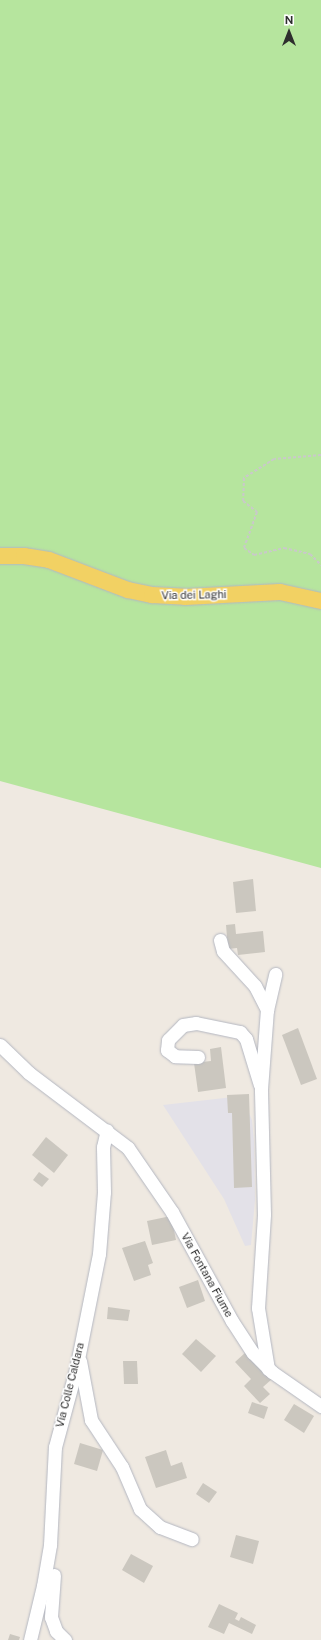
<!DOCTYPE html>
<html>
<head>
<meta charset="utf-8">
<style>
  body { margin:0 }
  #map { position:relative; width:321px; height:1640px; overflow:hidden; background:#efe9e1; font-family:"Public Sans",sans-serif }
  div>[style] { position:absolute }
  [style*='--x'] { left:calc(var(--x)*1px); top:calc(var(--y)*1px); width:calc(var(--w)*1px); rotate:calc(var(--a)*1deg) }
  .industrial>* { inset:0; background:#e3e1e8 }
  .green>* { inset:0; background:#b6e59e }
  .building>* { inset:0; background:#cbc7bf }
  .path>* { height:2px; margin-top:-1px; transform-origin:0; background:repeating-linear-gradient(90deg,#c9c9c9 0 3px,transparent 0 5px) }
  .roads { filter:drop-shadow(0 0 1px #b4b7c1) drop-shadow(0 0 1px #b4b7c1) }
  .minor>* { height:13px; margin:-6.5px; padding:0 6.5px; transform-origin:6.5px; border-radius:6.5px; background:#fff }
  .major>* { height:16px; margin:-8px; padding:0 8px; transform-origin:8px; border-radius:8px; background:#f2d163 }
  span { translate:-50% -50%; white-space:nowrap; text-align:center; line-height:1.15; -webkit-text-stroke:3px #fff; paint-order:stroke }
  .street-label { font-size:11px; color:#2e2e2e }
  .north { position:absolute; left:269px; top:12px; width:40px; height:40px; -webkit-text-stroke:3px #fff; paint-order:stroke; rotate:0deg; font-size:11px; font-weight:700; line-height:16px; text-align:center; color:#2e2e2e }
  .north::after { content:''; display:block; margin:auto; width:14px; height:18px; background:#2e2e2e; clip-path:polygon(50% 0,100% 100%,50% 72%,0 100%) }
</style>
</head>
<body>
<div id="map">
  <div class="industrial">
    <div style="clip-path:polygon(242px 1096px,252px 1120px,254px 1141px,255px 1200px,251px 1245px,245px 1246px,224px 1199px,163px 1105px)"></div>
  </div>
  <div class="green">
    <div style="clip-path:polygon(0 0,321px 0,321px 868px,0 781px)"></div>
  </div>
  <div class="building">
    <div style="clip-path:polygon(253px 879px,256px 911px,236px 913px,233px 882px)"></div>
    <div style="clip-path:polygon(235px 924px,236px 934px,263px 931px,265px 952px,238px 955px,237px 948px,228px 949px,226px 925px)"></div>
    <div style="clip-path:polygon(298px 1028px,317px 1079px,301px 1085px,282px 1035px)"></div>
    <div style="clip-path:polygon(221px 1047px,226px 1088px,198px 1092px,194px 1063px,211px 1061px,210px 1049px)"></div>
    <div style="clip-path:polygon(249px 1094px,252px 1187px,234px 1188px,232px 1113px,228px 1113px,227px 1095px)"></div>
    <div style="clip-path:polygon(46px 1137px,68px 1155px,54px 1173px,32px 1155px)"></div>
    <div style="clip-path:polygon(39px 1172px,49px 1179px,42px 1187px,33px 1180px)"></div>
    <div style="clip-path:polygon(171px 1216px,176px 1240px,152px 1245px,147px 1221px)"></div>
    <div style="clip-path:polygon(145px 1241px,153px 1263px,148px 1265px,151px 1275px,134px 1281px,122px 1248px)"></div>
    <div style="clip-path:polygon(198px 1280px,205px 1301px,187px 1308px,179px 1287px)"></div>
    <div style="clip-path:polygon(108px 1307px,130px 1310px,128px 1321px,107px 1319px)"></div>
    <div style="clip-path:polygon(196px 1339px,216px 1356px,201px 1372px,182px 1354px)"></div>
    <div style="clip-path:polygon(246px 1352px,272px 1379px,263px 1387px,270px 1394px,260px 1403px,244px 1386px,251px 1379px,235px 1362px)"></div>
    <div style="clip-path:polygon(123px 1361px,137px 1361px,138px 1384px,124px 1384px)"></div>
    <div style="clip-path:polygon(252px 1402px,268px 1407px,264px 1419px,248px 1413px)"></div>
    <div style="clip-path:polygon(294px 1404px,314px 1416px,304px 1433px,284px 1420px)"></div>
    <div style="clip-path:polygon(80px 1443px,103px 1450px,97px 1471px,74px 1464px)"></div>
    <div style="clip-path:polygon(166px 1450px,171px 1466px,182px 1462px,187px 1478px,156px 1488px,145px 1457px)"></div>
    <div style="clip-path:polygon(203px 1483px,217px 1492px,209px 1503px,196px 1494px)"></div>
    <div style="clip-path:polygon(236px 1535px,259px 1541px,253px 1564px,230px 1557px)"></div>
    <div style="clip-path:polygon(131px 1554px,153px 1566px,144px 1583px,122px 1570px)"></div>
    <div style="clip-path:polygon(219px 1604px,238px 1613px,235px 1619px,239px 1621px,241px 1617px,256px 1625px,252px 1634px,229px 1623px,224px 1634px,208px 1627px)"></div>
    <div style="clip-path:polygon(10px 1634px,20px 1637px,19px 1640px,8px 1640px)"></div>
  </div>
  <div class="path">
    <div style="--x:321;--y:455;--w:47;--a:175.1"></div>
    <div style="--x:274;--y:459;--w:36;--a:148"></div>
    <div style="--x:244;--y:478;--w:23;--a:92"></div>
    <div style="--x:243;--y:501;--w:18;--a:38"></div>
    <div style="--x:257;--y:512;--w:38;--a:110"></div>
    <div style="--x:244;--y:548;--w:12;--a:35"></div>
    <div style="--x:254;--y:555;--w:31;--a:-13"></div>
    <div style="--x:284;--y:548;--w:27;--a:13"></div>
    <div style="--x:310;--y:554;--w:16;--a:45"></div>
  </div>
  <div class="roads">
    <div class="minor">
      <div style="--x:220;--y:940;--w:11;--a:75"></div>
      <div style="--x:223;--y:951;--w:47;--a:47.6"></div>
      <div style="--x:255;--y:986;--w:27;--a:63"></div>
      <div style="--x:0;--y:1045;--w:40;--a:44"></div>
      <div style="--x:29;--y:1073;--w:124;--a:37.1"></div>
      <div style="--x:128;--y:1148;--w:78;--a:55.5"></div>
      <div style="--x:172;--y:1212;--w:124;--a:61.2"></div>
      <div style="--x:232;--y:1321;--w:38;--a:57"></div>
      <div style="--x:253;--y:1353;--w:27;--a:45"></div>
      <div style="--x:272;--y:1372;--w:60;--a:34.8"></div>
      <div style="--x:198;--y:1057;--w:23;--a:-178"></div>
      <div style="--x:175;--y:1056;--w:10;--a:-143"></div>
      <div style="--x:167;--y:1050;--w:10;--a:-84"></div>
      <div style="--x:168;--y:1040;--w:21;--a:-45"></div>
      <div style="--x:183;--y:1025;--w:13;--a:-9"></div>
      <div style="--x:196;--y:1023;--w:45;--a:11.6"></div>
      <div style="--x:240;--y:1032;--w:9;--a:49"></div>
      <div style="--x:246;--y:1039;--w:48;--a:73.1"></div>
      <div style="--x:80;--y:1361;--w:60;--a:79.4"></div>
      <div style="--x:91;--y:1420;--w:56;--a:56.6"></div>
      <div style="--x:122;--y:1467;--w:46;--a:66.8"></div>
      <div style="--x:140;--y:1509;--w:27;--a:42"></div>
      <div style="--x:160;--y:1527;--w:34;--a:21"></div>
      <div style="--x:268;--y:1369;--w:62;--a:-99.3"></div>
      <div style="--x:258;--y:1308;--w:94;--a:-86.3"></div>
      <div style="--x:264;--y:1214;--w:125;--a:-91.4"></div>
      <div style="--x:261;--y:1089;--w:79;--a:-85.7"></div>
      <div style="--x:267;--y:1010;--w:37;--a:-77"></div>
      <div style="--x:54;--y:1575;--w:42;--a:94.1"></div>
      <div style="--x:51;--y:1617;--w:15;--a:70"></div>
      <div style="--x:56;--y:1631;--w:13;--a:45"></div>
      <div style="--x:30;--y:1640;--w:56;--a:-76.5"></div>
      <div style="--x:43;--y:1586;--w:42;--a:-80.3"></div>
      <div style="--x:50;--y:1545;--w:98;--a:-87.1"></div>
      <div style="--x:55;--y:1447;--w:81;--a:-74.9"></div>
      <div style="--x:76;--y:1369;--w:117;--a:-78.7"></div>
      <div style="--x:99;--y:1254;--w:62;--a:-85.4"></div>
      <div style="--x:104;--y:1192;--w:45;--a:-91.3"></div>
      <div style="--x:103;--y:1147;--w:17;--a:-77"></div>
    </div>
    <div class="major">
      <div style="--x:0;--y:556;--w:24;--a:0"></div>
      <div style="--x:24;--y:556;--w:25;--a:9"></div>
      <div style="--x:49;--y:560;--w:85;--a:20.8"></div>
      <div style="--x:128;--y:590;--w:25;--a:12"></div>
      <div style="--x:152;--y:595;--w:33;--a:3"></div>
      <div style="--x:185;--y:597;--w:95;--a:-3"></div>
      <div style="--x:280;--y:592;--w:42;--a:12.4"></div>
    </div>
  </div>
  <div class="street-label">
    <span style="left:194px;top:595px;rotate:-1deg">Via dei Laghi</span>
    <span style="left:207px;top:1275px;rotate:61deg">Via Fontana Fiume</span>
    <span style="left:70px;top:1385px;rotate:-76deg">Via Colle Caldara</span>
  </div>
  <div class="north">N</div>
</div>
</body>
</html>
